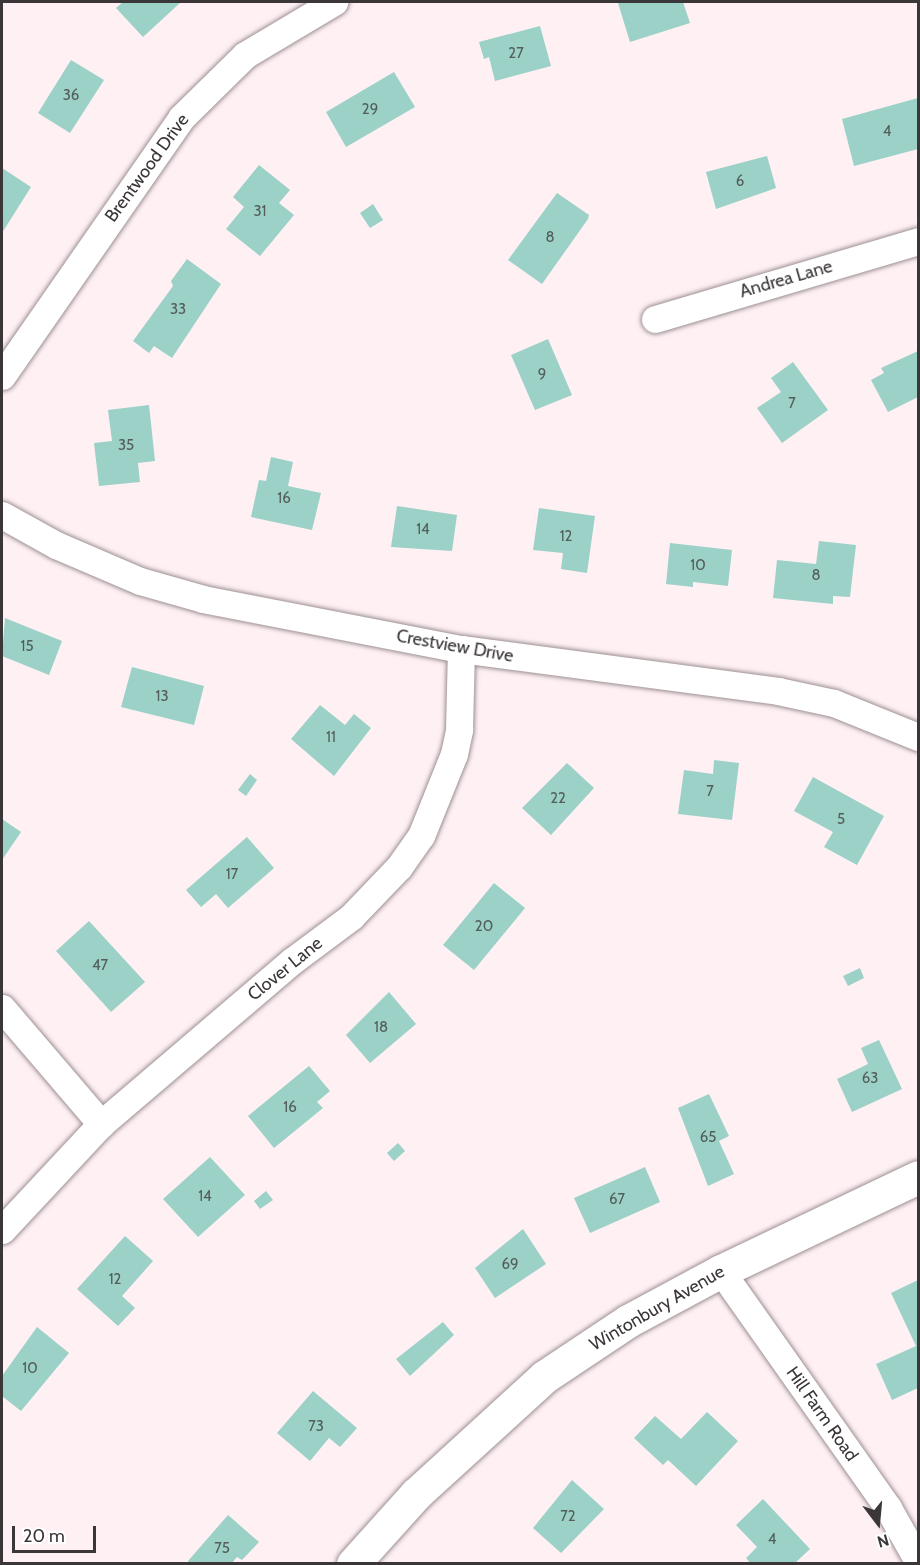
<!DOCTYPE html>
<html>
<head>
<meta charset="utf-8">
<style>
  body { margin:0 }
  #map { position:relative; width:920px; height:1565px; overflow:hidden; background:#fef0f3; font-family:Cabin,sans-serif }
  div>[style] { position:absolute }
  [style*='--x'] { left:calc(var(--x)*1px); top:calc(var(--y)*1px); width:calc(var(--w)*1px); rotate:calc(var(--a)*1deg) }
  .building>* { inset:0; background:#9bd1c6 }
  .roads { filter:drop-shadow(0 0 2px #9d9093) drop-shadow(0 0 2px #9d9093) }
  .street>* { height:27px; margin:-13.5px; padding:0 13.5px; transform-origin:13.5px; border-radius:13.5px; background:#fff }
  .secondary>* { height:33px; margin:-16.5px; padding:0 16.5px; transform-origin:16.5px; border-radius:16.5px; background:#fff }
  span { translate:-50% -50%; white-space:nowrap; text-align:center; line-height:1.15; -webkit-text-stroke:4.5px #fff; paint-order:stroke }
  .number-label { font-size:15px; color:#535d5b }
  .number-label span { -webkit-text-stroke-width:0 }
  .street-label { font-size:18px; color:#3b3637 }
  .frame { position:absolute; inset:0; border:3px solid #3b3637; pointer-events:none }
  .north { position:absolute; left:848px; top:1493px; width:60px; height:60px; -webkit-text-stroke:4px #fff; paint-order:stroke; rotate:164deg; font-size:16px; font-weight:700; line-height:24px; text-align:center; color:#3b3637 }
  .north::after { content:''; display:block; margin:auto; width:21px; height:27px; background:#3b3637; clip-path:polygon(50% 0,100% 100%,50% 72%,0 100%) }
  .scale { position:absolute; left:12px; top:1526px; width:84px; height:27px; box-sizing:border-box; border:3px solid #3b3637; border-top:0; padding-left:8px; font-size:18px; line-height:21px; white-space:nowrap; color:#3b3637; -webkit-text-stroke:4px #fff; paint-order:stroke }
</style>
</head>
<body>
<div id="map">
  <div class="building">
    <div style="clip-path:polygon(123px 2px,181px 2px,143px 37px,116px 8px)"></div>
    <div style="clip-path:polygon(683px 2px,690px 23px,630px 42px,618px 3px)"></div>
    <div style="clip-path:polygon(540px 26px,551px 66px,495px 81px,489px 57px,484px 59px,479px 42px)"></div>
    <div style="clip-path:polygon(71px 60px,104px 80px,70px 133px,38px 113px)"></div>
    <div style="clip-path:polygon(394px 72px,415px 107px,346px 147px,326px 112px)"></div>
    <div style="clip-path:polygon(918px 98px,918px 149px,854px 166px,842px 119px)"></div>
    <div style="clip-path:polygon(767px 156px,776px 188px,716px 209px,706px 172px)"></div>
    <div style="clip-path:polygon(259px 165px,290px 190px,279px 203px,294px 215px,260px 256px,226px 229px,244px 207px,233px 197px)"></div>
    <div style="clip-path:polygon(2px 168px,31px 187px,2px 233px)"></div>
    <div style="clip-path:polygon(557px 193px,589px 215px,588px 219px,542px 284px,508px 260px)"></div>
    <div style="clip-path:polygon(373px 204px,383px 220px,370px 228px,360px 213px)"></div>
    <div style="clip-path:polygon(187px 259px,221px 284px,172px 358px,154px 346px,149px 353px,133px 341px,173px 286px,171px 281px)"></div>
    <div style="clip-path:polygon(548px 339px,572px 395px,535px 410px,511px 355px)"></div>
    <div style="clip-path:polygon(918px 351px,918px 397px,888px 412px,871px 380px,884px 373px,881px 368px)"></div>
    <div style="clip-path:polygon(793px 362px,828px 410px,782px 443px,757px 408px,781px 392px,771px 378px)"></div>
    <div style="clip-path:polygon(149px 405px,155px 461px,138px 463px,140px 482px,99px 486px,94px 443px,112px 441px,108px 410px)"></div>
    <div style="clip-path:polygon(271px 457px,293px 462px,288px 486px,321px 493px,312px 530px,251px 517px,259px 480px,266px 481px)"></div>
    <div style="clip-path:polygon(397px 506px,457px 515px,452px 551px,391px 547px)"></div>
    <div style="clip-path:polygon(539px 508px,595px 516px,587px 573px,561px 569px,563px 553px,533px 550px)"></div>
    <div style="clip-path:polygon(819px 541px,856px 545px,850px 597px,833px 596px,833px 604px,773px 598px,777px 560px,816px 564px)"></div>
    <div style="clip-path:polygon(670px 543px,732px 550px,728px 586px,693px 582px,693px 587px,666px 584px)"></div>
    <div style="clip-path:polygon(5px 618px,62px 641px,49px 675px,2px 656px)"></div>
    <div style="clip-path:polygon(132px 667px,204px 686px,194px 725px,121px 707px)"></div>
    <div style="clip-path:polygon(320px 705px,345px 725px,354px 714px,371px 728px,334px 776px,291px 739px)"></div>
    <div style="clip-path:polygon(714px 760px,739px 763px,732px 820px,678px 814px,684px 770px,713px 774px)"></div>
    <div style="clip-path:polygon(567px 763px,594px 788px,551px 835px,522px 808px)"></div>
    <div style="clip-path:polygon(250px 774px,257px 780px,246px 796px,238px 790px)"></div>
    <div style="clip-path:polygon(813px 777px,884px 816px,857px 865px,824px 847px,833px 832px,794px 811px)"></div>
    <div style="clip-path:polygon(2px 819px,21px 832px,2px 860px)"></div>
    <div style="clip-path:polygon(247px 837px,274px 868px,228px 908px,216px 894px,201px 907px,186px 890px)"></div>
    <div style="clip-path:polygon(494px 883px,525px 908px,474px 970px,443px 945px)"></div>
    <div style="clip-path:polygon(89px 921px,145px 982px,111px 1012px,56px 951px)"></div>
    <div style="clip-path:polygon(860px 968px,864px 978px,848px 986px,843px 976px)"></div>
    <div style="clip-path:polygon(389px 992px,416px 1024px,370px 1063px,346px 1035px)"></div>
    <div style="clip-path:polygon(879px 1040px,902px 1089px,852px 1112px,837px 1079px,868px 1064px,861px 1048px)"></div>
    <div style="clip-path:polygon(309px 1066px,330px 1091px,317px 1102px,323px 1108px,274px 1148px,248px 1116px)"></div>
    <div style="clip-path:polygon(709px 1094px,729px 1136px,719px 1141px,734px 1174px,708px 1186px,678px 1108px)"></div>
    <div style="clip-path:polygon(398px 1143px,405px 1151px,394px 1161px,387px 1153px)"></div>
    <div style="clip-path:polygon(210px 1157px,245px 1195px,198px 1237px,163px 1199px)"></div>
    <div style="clip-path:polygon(645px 1167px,660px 1202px,590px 1233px,574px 1198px)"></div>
    <div style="clip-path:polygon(266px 1191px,273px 1200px,260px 1209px,254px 1201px)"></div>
    <div style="clip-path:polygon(523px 1229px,546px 1264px,495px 1298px,475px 1268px)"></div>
    <div style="clip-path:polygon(125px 1236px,153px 1261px,122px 1296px,135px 1308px,118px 1326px,77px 1289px)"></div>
    <div style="clip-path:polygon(918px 1280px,918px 1388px,892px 1400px,876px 1364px,916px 1346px,891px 1293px)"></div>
    <div style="clip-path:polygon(443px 1322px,454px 1335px,410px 1376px,396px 1359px)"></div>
    <div style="clip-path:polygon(37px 1327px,69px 1353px,21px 1411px,2px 1396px,2px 1376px)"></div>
    <div style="clip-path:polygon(313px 1391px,357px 1428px,340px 1447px,329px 1438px,310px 1461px,277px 1433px)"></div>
    <div style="clip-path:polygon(707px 1412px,738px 1441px,696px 1486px,668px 1460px,663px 1465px,634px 1438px,655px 1416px,681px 1439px)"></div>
    <div style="clip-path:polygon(572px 1480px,604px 1509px,561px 1553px,533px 1528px)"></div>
    <div style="clip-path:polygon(763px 1499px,810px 1549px,794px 1564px,751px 1564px,746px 1558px,757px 1547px,736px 1525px)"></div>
    <div style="clip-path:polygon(228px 1515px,259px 1542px,242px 1560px,237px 1557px,231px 1564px,190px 1564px,188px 1561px)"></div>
  </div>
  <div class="roads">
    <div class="street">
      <div style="--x:655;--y:319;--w:274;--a:-16.5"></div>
      <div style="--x:2;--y:376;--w:314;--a:-55.2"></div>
      <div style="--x:181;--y:118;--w:90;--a:-44.5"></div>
      <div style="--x:245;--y:55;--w:104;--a:-30.8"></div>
      <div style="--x:2;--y:515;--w:62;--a:29.1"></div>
      <div style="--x:56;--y:545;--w:91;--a:23.2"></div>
      <div style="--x:140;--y:581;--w:66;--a:15.9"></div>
      <div style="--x:203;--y:599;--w:263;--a:11"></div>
      <div style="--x:461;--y:649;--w:320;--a:7.5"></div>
      <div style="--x:778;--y:691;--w:57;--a:12.1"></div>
      <div style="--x:834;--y:703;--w:91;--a:22"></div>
      <div style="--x:2;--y:1008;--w:153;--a:49.5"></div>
      <div style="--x:2;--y:1230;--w:145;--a:-47"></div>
      <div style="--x:101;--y:1124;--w:251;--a:-40.5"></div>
      <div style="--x:292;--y:961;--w:74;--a:-36.7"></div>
      <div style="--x:351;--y:917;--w:69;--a:-46.2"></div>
      <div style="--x:399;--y:867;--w:38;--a:-55"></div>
      <div style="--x:421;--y:836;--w:88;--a:-68.1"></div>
      <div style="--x:454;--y:754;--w:25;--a:-78"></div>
      <div style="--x:459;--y:730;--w:81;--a:-88.6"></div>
      <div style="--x:721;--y:1271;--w:290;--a:54.8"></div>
      <div style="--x:888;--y:1508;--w:61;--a:60.5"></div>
    </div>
    <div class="secondary">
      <div style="--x:353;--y:1564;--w:94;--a:-48"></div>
      <div style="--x:416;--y:1494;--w:173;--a:-42.4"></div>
      <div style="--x:544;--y:1377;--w:101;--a:-33.7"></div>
      <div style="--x:628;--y:1321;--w:106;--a:-28.3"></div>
      <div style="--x:721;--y:1271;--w:218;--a:-25.5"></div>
    </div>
  </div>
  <div class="number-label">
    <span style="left:516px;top:54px">27</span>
    <span style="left:71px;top:96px">36</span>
    <span style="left:370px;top:110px">29</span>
    <span style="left:887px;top:132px">4</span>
    <span style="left:740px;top:182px">6</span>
    <span style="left:260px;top:212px">31</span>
    <span style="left:550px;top:238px">8</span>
    <span style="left:178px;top:310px">33</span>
    <span style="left:542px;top:375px">9</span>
    <span style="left:792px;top:404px">7</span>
    <span style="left:126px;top:446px">35</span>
    <span style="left:284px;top:499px">16</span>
    <span style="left:423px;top:530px">14</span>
    <span style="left:566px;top:537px">12</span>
    <span style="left:698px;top:566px">10</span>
    <span style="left:816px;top:576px">8</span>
    <span style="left:27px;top:647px">15</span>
    <span style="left:162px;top:697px">13</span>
    <span style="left:331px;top:738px">11</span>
    <span style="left:710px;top:792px">7</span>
    <span style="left:558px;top:799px">22</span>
    <span style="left:841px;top:820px">5</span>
    <span style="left:232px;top:875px">17</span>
    <span style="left:484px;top:927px">20</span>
    <span style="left:100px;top:966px">47</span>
    <span style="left:381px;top:1028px">18</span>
    <span style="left:870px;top:1079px">63</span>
    <span style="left:290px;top:1108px">16</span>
    <span style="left:708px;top:1138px">65</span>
    <span style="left:205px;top:1197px">14</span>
    <span style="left:617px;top:1200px">67</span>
    <span style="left:510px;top:1265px">69</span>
    <span style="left:115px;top:1280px">12</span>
    <span style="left:30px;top:1369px">10</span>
    <span style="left:316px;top:1427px">73</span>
    <span style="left:568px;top:1517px">72</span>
    <span style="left:772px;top:1540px">4</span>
    <span style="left:222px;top:1549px">75</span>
  </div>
  <div class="street-label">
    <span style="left:147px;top:168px;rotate:-54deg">Brentwood Drive</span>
    <span style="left:786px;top:279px;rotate:-16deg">Andrea Lane</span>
    <span style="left:455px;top:646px;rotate:10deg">Crestview Drive</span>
    <span style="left:285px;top:969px;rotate:-39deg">Clover Lane</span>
    <span style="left:657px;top:1308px;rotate:-30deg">Wintonbury Avenue</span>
    <span style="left:822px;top:1414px;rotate:55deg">Hill Farm Road</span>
  </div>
  <div class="frame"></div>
  <div class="north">N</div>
  <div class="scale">20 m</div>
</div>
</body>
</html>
